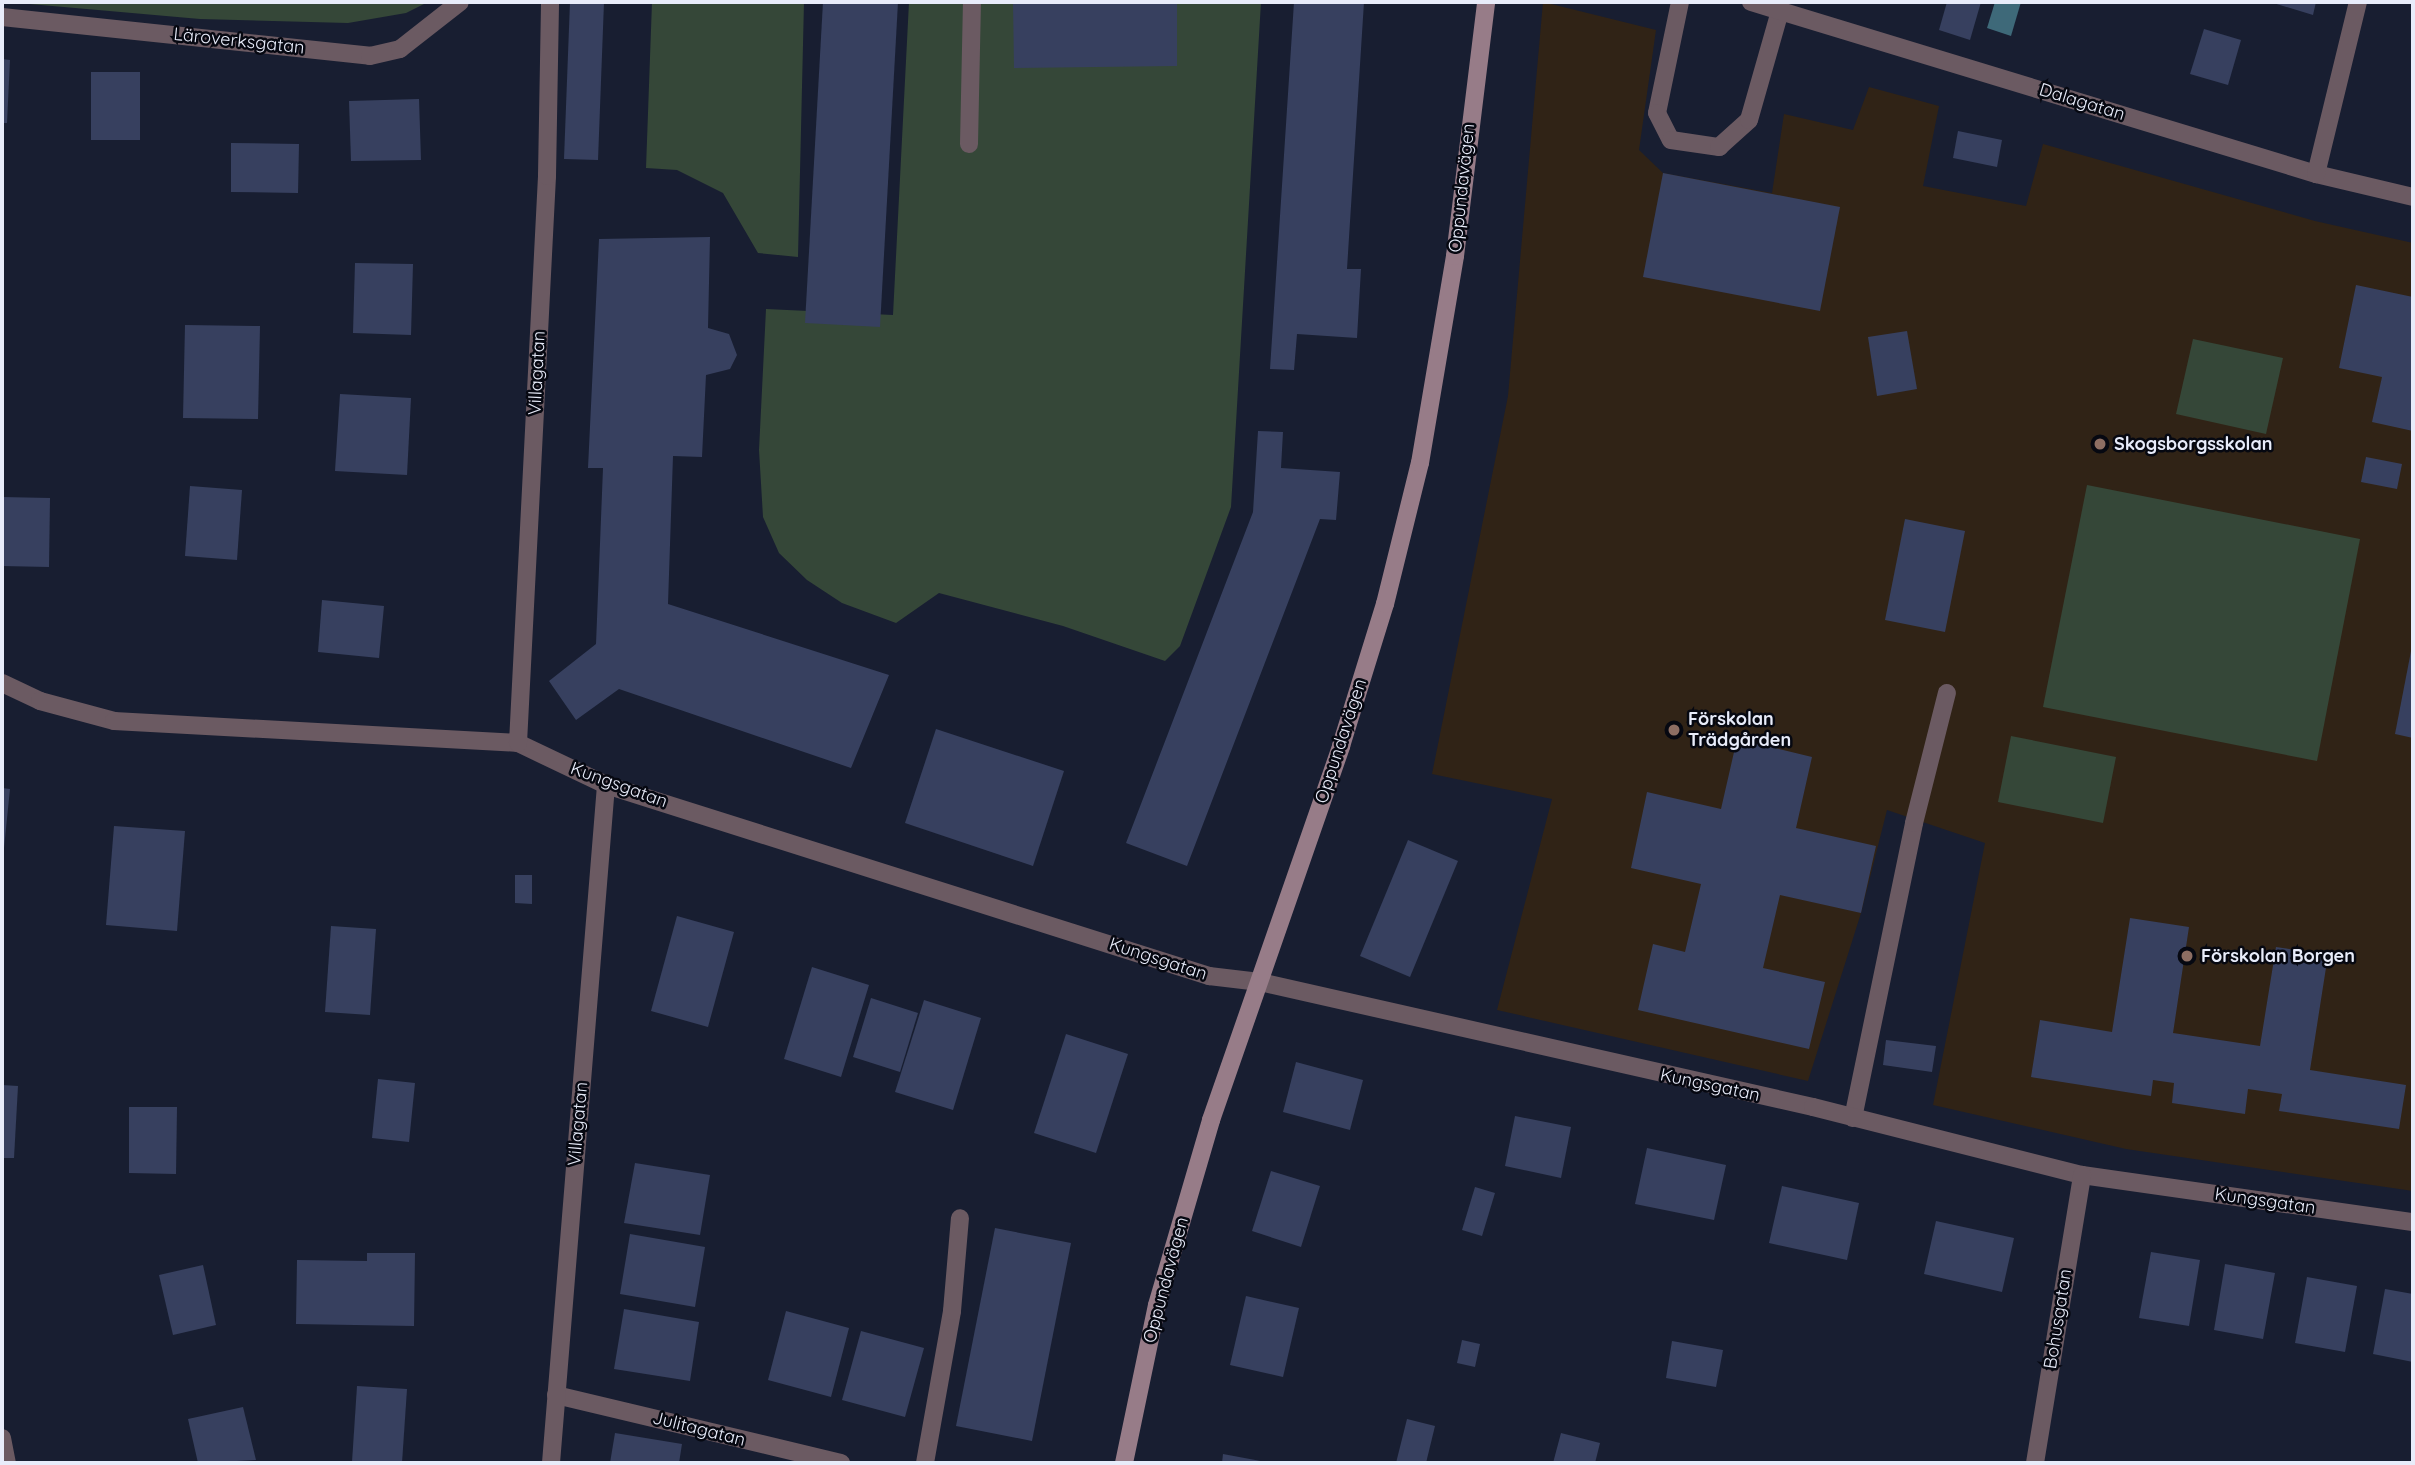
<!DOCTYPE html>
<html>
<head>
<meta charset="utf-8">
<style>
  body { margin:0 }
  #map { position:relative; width:2415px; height:1465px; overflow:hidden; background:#181e31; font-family:Quicksand,sans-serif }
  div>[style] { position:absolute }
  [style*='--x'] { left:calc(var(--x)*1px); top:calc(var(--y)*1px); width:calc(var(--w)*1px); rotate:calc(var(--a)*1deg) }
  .education>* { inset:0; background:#302316 }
  .green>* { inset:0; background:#354738 }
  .water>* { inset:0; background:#3e6979 }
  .building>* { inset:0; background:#37405f }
  .lane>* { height:18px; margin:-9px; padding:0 9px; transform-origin:9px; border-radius:9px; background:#6b5a62 }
  .street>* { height:18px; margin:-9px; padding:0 9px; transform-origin:9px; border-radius:9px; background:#6b5a62 }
  .secondary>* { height:18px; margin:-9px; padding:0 9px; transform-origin:9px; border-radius:9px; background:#977c88 }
  .dots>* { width:19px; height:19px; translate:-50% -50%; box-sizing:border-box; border:4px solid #060811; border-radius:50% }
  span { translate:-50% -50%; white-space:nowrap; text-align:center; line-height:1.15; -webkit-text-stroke:5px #060811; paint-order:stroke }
  .street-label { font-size:18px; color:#e8ecfa }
  .poi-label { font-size:18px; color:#e8ecfa; font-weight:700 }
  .left { translate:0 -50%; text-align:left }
  .frame { position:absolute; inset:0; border:4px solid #e8ecfa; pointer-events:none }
</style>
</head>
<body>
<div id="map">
  <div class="education">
    <div style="clip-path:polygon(1543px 2px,1656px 30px,1639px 150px,1663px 173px,1772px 193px,1784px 114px,1853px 130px,1869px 87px,1939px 106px,1923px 186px,2026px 206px,2043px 144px,2315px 221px,2413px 243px,2413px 1191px,2126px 1149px,1933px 1105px,1985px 843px,1887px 810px,1861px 913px,1808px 1081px,1497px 1010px,1552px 799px,1432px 774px,1508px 396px)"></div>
  </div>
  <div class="green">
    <div style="clip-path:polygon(7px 2px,428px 2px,406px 13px,348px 23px,200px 19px)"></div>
    <div style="clip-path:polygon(652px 2px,804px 2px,798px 257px,758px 253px,723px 193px,677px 170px,646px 168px)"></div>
    <div style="clip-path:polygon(909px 2px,1261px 2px,1231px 507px,1180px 646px,1165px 661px,1063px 626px,939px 593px,896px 623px,842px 603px,807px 580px,779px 553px,763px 517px,759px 450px,766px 309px,893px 315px)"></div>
    <div style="clip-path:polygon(2193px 339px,2283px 358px,2266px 434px,2176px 414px)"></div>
    <div style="clip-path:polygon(2087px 485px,2360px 539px,2317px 761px,2043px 707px)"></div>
    <div style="clip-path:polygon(2011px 736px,2116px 757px,2103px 823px,1998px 802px)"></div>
  </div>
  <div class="water">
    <div style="clip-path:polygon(1995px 2px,2021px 2px,2011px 36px,1987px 28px)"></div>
  </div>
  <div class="building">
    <div style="clip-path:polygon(570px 2px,604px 2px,598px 160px,564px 159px)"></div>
    <div style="clip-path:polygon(823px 2px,898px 2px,880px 327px,805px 323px)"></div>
    <div style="clip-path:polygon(1013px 2px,1177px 2px,1177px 66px,1014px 68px)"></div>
    <div style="clip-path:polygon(1294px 2px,1364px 2px,1347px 269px,1361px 269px,1357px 338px,1297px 334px,1294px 370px,1270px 369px)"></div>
    <div style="clip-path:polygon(1947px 2px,1981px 2px,1970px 40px,1939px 30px)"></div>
    <div style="clip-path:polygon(2270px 2px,2316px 2px,2313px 15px)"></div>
    <div style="clip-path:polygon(2204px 29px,2241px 40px,2228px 85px,2190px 74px)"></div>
    <div style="clip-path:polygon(2px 59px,10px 60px,7px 123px,2px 123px)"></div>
    <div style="clip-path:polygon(91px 72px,140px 72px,140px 140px,91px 140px)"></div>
    <div style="clip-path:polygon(419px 99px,421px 160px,351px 161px,349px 101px)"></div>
    <div style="clip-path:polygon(1958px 131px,2002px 140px,1997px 167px,1953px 158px)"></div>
    <div style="clip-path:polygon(231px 143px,299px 144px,298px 193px,231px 192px)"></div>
    <div style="clip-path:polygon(1663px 173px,1840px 207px,1820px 311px,1643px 277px)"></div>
    <div style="clip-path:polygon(710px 237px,708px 328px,729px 334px,737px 355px,730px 369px,706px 375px,702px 457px,673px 456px,668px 604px,889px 675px,851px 768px,619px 689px,576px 720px,549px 681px,596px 644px,603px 468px,588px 468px,599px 239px)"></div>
    <div style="clip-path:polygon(355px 263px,413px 264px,411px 335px,353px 333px)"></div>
    <div style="clip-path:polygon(2356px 285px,2413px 297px,2413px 431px,2372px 422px,2382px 377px,2339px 368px)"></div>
    <div style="clip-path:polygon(185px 325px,260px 326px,258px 419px,183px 418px)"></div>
    <div style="clip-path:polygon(1907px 331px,1917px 389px,1877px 396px,1868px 337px)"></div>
    <div style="clip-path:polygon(340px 394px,411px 398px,407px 475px,335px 471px)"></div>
    <div style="clip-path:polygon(1258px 431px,1283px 432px,1281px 468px,1340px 472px,1336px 520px,1320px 519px,1187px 866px,1126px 843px,1253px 512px)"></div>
    <div style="clip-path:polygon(2366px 457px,2402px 464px,2397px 489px,2361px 482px)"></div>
    <div style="clip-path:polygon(190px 486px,242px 490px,237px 560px,185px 556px)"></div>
    <div style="clip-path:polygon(2px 497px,50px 498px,49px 567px,2px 566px)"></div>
    <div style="clip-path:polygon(1905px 519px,1965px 531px,1945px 632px,1885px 620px)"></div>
    <div style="clip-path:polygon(322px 600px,384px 606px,379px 658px,318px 652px)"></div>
    <div style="clip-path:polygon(2412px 646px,2413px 646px,2413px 738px,2395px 734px)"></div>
    <div style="clip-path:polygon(936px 729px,1064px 771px,1033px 866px,905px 823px)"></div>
    <div style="clip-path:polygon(1737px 739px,1812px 757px,1796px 828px,1876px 846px,1861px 913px,1780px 895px,1763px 968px,1825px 982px,1809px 1049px,1638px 1010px,1653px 944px,1685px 952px,1701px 884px,1631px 868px,1647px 792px,1721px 809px)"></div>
    <div style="clip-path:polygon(2px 788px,10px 789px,4px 848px,2px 848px)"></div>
    <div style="clip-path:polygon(114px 826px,185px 831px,177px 931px,106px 925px)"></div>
    <div style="clip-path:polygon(1408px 840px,1458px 861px,1410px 977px,1360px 956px)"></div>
    <div style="clip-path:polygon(515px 875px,532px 875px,532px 904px,515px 903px)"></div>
    <div style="clip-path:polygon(677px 916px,734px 932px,708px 1027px,651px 1011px)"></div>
    <div style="clip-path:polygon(2130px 918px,2189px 927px,2173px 1033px,2260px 1046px,2276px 947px,2328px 955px,2310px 1070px,2406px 1085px,2399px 1129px,2279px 1111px,2282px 1094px,2248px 1089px,2245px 1114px,2172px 1103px,2174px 1083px,2153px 1080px,2151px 1096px,2031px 1077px,2040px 1020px,2112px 1032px)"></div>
    <div style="clip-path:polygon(331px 926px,376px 929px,370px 1015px,325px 1012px)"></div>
    <div style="clip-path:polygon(812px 967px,869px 985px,841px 1077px,784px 1059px)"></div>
    <div style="clip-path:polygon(871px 998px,918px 1013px,900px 1072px,853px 1057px)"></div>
    <div style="clip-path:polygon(924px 1000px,981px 1018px,953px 1110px,895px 1092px)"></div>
    <div style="clip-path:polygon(1066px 1034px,1128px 1054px,1096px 1153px,1034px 1133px)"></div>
    <div style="clip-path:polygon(1886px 1040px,1936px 1046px,1932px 1072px,1883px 1065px)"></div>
    <div style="clip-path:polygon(1296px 1062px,1363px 1080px,1350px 1130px,1283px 1112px)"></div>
    <div style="clip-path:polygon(378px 1079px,415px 1083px,409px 1142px,372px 1138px)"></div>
    <div style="clip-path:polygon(2px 1085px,18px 1086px,14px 1158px,2px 1158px)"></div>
    <div style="clip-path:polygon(129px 1107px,177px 1107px,176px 1174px,129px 1173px)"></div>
    <div style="clip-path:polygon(1515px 1116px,1571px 1127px,1561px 1178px,1505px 1166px)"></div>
    <div style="clip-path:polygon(1647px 1148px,1726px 1165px,1714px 1220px,1635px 1204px)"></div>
    <div style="clip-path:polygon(635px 1163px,710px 1175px,700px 1235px,624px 1223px)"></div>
    <div style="clip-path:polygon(1271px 1171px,1320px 1186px,1301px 1247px,1252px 1231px)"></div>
    <div style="clip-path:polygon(1782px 1186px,1859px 1203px,1847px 1260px,1769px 1243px)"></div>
    <div style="clip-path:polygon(1475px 1187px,1495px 1193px,1482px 1236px,1462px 1230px)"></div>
    <div style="clip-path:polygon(1936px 1221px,2014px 1238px,2002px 1292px,1924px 1274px)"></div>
    <div style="clip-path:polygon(995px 1228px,1071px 1243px,1032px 1441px,956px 1426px)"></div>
    <div style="clip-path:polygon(630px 1234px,705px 1247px,695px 1307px,620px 1294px)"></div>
    <div style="clip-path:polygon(2151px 1252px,2200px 1260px,2189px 1326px,2139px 1318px)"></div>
    <div style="clip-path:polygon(367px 1253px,415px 1253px,414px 1326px,296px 1324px,297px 1260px,367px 1261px)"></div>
    <div style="clip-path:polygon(2225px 1264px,2275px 1273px,2263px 1339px,2214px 1330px)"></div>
    <div style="clip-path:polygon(203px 1265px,216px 1325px,173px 1335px,159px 1275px)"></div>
    <div style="clip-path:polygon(2307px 1277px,2357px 1286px,2345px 1352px,2295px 1343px)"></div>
    <div style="clip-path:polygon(2385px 1289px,2413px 1294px,2413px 1362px,2373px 1354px)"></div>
    <div style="clip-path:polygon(1246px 1296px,1299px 1308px,1283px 1377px,1230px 1365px)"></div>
    <div style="clip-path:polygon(624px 1309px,699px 1322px,690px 1381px,614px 1369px)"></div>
    <div style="clip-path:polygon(786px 1311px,849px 1328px,831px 1397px,768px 1380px)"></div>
    <div style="clip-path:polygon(861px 1331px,924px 1348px,905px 1417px,842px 1400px)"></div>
    <div style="clip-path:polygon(1462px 1340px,1480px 1344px,1475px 1367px,1457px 1363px)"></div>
    <div style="clip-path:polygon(1672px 1341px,1723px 1350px,1716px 1387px,1666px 1378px)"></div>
    <div style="clip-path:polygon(357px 1386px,407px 1389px,402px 1463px,352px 1462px)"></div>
    <div style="clip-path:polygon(243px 1407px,256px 1460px,198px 1463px,188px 1419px)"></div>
    <div style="clip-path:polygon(1407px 1419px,1435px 1426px,1426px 1463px,1396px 1463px)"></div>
    <div style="clip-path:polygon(615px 1433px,682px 1444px,679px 1463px,610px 1463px)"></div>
    <div style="clip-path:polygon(1561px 1433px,1600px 1443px,1595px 1463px,1553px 1463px)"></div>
    <div style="clip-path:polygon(1223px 1454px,1266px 1462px,1266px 1463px,1222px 1463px)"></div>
  </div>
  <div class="lane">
    <div style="--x:1680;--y:2;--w:113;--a:101.7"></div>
    <div style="--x:1657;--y:113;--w:30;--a:63"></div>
    <div style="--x:1671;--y:140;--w:49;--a:8.3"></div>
    <div style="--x:1719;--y:147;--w:40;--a:-42"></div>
    <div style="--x:1749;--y:120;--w:113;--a:-74.1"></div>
    <div style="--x:969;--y:144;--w:142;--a:-88.8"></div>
    <div style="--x:1853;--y:1118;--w:301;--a:-78.3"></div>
    <div style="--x:1914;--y:823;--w:134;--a:-75.8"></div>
  </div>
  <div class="street">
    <div style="--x:1751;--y:2;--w:591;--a:16.93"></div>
    <div style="--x:2316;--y:174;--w:100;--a:13.3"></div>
    <div style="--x:2;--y:17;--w:370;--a:6"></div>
    <div style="--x:370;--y:56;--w:31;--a:-13"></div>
    <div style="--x:400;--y:49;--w:76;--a:-38.1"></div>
    <div style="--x:2316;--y:174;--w:177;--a:-76.3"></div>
    <div style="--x:2;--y:683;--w:42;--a:25.3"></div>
    <div style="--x:40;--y:701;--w:77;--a:15.1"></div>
    <div style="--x:114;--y:721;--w:405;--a:3.1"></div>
    <div style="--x:518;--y:743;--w:98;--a:25.5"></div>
    <div style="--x:606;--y:785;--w:633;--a:17.58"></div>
    <div style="--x:1209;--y:976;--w:51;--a:6.7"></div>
    <div style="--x:1260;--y:982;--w:567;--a:12.74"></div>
    <div style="--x:1813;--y:1107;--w:277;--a:14.2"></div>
    <div style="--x:2082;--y:1175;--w:334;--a:8.1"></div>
    <div style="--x:518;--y:743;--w:568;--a:-87.07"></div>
    <div style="--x:547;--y:176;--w:174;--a:-89"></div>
    <div style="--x:556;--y:1395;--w:293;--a:13.4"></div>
    <div style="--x:2;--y:1438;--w:25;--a:79"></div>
    <div style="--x:551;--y:1463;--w:680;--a:-85.36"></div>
    <div style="--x:925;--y:1463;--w:154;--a:-79.9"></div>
    <div style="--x:952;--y:1311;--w:93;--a:-85.1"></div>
    <div style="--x:2035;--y:1463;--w:292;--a:-80.7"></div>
  </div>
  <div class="secondary">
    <div style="--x:1124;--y:1463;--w:161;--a:-78.2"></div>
    <div style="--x:1157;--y:1305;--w:193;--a:-73.7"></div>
    <div style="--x:1211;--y:1120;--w:396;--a:-70.8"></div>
    <div style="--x:1341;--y:746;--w:149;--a:-72.8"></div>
    <div style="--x:1385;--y:604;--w:145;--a:-76.1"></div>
    <div style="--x:1420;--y:463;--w:210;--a:-80.4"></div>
    <div style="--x:1455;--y:256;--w:256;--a:-83"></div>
  </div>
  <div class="dots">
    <div style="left:2100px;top:444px;background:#8d6e63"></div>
    <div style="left:1674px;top:730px;background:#8d6e63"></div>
    <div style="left:2187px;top:956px;background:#8d6e63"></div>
  </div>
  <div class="street-label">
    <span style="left:239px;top:41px;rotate:6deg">Läroverksgatan</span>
    <span style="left:2082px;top:102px;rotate:17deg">Dalagatan</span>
    <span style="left:1462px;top:188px;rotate:-84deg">Oppundavägen</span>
    <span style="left:537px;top:373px;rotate:-87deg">Villagatan</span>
    <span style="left:1341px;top:741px;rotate:-72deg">Oppundavägen</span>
    <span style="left:619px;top:785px;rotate:20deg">Kungsgatan</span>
    <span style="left:1158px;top:959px;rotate:18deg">Kungsgatan</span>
    <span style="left:1710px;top:1085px;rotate:12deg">Kungsgatan</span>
    <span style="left:578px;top:1124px;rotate:-85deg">Villagatan</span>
    <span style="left:2265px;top:1201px;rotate:8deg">Kungsgatan</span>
    <span style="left:1166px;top:1280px;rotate:-75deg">Oppundavägen</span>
    <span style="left:2058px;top:1319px;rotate:-81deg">Bohusgatan</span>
    <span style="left:699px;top:1429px;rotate:14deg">Julitagatan</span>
  </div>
  <div class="poi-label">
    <span class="left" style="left:2114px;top:444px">Skogsborgsskolan</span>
    <span class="left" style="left:1688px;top:730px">Förskolan<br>Trädgården</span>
    <span class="left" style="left:2201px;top:956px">Förskolan Borgen</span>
  </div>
  <div class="frame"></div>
</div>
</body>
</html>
